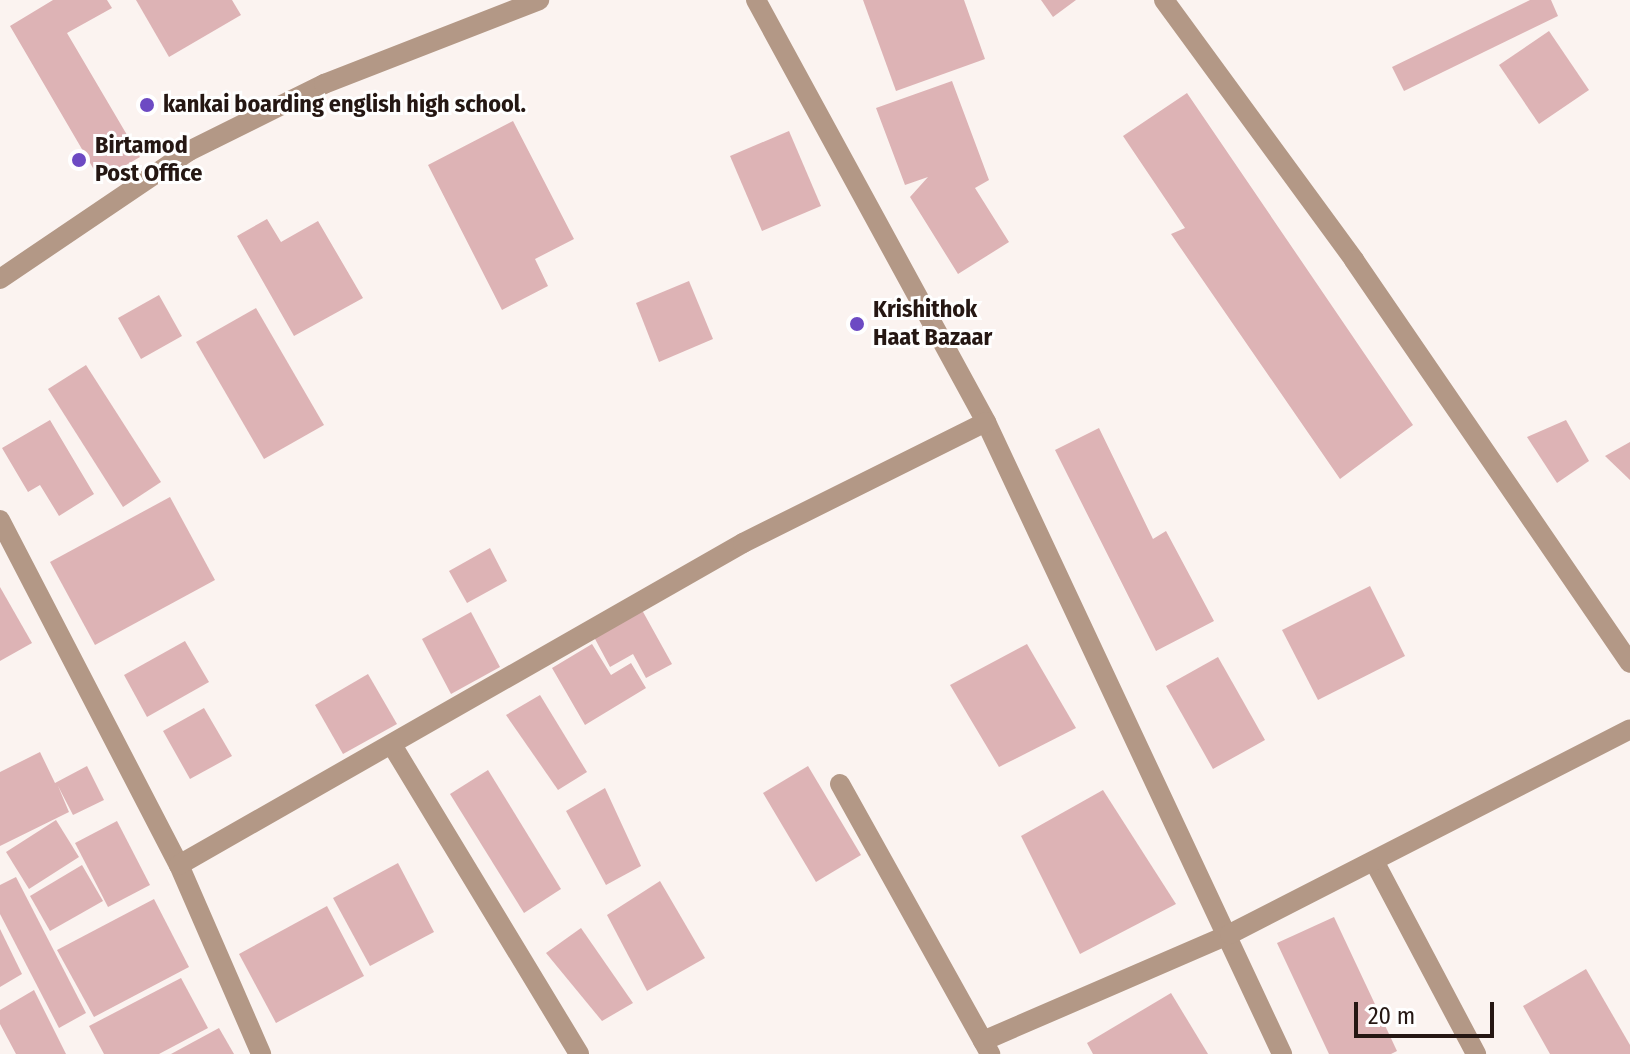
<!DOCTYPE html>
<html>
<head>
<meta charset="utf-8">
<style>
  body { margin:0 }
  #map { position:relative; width:1630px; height:1054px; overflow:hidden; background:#fbf3f0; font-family:"Fira Sans Condensed",sans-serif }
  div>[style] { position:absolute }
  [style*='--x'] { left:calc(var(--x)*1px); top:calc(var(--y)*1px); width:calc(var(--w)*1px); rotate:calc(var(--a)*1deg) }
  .building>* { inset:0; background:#ddb3b5 }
  .minor>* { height:20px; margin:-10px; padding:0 10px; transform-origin:10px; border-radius:10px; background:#b39886 }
  .dots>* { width:22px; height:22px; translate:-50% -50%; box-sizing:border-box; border:4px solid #fff; border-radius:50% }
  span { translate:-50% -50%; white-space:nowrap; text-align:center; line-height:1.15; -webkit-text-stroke:6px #fff; paint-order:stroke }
  .poi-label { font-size:24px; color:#251713; font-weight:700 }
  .left { translate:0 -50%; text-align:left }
  .scale { position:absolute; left:1354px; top:1002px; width:140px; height:36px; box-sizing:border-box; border:4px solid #251713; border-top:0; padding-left:10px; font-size:24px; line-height:28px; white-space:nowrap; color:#251713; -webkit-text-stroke:6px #fff; paint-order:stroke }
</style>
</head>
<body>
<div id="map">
  <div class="building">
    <div style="clip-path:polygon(53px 0,107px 0,112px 8px,67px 33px,140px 157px,100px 180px,10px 26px)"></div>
    <div style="clip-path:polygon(136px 0,232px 0,241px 15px,169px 57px)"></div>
    <div style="clip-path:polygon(863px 0,964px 0,985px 59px,896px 91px)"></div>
    <div style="clip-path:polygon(1041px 0,1076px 0,1053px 17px)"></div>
    <div style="clip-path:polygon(1530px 0,1551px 0,1558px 16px,1404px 91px,1392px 67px)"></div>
    <div style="clip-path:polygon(1549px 31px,1589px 90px,1539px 124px,1499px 65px)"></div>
    <div style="clip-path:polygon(952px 81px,989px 180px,975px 188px,1009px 242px,958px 274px,910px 197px,928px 177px,905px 185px,876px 108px)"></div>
    <div style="clip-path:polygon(1187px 93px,1413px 425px,1340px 479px,1171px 234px,1185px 228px,1123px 136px)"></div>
    <div style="clip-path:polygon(513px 121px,574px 239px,535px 259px,548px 286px,502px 310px,428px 165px)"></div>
    <div style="clip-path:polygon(789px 131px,821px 206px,762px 231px,730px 156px)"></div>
    <div style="clip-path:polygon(267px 219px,281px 242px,318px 221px,363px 298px,294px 336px,237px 236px)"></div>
    <div style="clip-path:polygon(689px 281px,713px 339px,659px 362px,636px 303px)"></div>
    <div style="clip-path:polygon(159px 295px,182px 336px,141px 359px,118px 318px)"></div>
    <div style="clip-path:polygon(256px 308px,324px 425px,264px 459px,196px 342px)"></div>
    <div style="clip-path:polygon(86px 365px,161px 482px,123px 507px,48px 389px)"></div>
    <div style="clip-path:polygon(50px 420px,94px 494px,59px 516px,40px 485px,28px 492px,2px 448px)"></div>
    <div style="clip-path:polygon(1566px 420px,1589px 461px,1557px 483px,1527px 437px)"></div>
    <div style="clip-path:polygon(1099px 428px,1153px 539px,1166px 531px,1214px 621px,1156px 651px,1055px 450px)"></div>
    <div style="clip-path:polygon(1630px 442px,1630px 480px,1605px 456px)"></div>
    <div style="clip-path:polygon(170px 497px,215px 580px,95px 645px,50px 562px)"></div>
    <div style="clip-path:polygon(490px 548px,507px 581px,467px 603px,449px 571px)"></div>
    <div style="clip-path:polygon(1370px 586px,1405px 656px,1318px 700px,1282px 630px)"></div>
    <div style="clip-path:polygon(0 587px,32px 643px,0 661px)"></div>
    <div style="clip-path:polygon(642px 610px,672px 664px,646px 678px,633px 654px,610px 667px,594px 637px)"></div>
    <div style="clip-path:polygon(471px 612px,500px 667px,451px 694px,422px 639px)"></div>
    <div style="clip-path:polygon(185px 641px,209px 682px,147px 717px,124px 675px)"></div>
    <div style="clip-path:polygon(592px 644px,611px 675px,631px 663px,646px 688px,585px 725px,552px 668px)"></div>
    <div style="clip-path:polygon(1027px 644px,1076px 728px,999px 767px,950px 685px)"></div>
    <div style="clip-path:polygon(1218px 657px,1265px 740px,1213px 769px,1166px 686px)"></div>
    <div style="clip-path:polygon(368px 674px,397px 724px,343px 754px,315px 705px)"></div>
    <div style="clip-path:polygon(540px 695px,587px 772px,558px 790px,506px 715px)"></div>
    <div style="clip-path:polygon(204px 708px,232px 756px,190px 779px,163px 731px)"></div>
    <div style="clip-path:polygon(40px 752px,55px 783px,87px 766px,104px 800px,73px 815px,58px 786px,69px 812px,0 846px,0 772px)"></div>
    <div style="clip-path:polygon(808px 766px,861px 855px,816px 882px,763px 793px)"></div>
    <div style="clip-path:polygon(488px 770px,561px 889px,524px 913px,450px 794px)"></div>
    <div style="clip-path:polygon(605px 788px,641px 866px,606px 885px,566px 811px)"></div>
    <div style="clip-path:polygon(1103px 790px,1176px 904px,1080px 954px,1021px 836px)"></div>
    <div style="clip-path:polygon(56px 820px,79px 857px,29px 889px,6px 852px)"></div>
    <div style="clip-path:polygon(117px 821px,150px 885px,108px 907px,75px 843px)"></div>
    <div style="clip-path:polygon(398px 863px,434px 932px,370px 966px,333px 898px)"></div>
    <div style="clip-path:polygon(82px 865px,103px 901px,50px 931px,30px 896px)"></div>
    <div style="clip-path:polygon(16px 877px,86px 1013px,59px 1028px,0 914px,0 885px)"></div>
    <div style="clip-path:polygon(660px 881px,705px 958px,647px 991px,607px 915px)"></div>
    <div style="clip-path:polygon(154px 899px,189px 967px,94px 1017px,57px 950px)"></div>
    <div style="clip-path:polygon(327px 906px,364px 976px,276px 1023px,239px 954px)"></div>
    <div style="clip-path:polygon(1334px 917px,1397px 1051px,1391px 1054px,1329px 1054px,1277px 943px)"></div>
    <div style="clip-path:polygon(581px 928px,633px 1003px,602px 1021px,546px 953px)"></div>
    <div style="clip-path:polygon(0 929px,22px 974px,0 987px)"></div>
    <div style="clip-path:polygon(1586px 969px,1630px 1045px,1630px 1054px,1550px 1054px,1523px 1006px)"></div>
    <div style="clip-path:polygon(181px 978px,208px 1028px,159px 1054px,104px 1054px,89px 1026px)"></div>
    <div style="clip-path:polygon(34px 990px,66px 1054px,16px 1054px,0 1024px,0 1010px)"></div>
    <div style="clip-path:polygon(1171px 993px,1208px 1054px,1093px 1054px,1087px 1043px)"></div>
    <div style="clip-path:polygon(219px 1028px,234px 1054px,171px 1054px)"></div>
  </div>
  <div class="minor">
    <div style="--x:756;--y:0;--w:481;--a:61.4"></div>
    <div style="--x:986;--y:422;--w:698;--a:64.9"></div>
    <div style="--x:1164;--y:0;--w:322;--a:53.8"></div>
    <div style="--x:1354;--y:260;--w:488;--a:55.6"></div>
    <div style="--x:0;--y:279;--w:228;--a:-34.1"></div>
    <div style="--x:189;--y:151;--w:151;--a:-26.4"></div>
    <div style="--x:324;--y:84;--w:231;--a:-21.3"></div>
    <div style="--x:0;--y:520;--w:389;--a:62.6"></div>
    <div style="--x:179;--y:865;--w:206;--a:66.5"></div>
    <div style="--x:392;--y:745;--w:361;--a:58.8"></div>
    <div style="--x:840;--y:784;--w:309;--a:60.9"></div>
    <div style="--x:1375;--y:863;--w:216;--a:62.1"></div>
    <div style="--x:179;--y:865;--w:649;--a:-29.72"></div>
    <div style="--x:743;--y:543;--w:271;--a:-26.5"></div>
    <div style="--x:983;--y:1041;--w:269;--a:-23.4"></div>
    <div style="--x:1230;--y:934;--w:449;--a:-27.1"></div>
  </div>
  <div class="dots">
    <div style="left:147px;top:105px;background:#6d4ac3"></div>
    <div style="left:79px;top:160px;background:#6d4ac3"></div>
    <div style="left:857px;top:324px;background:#6d4ac3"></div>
  </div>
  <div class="poi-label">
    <span class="left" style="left:163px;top:105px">kankai boarding english high school.</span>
    <span class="left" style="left:95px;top:160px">Birtamod<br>Post Office</span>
    <span class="left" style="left:873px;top:324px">Krishithok<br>Haat Bazaar</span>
  </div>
  <div class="scale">20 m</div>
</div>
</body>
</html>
